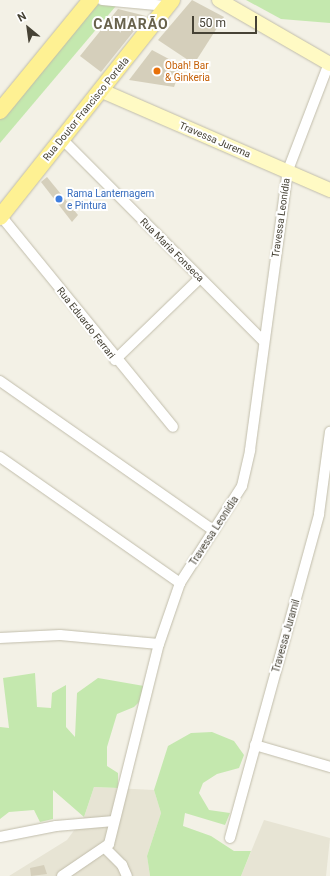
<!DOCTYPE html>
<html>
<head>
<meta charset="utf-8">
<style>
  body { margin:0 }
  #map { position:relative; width:330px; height:876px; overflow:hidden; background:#f3f1e6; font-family:Roboto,sans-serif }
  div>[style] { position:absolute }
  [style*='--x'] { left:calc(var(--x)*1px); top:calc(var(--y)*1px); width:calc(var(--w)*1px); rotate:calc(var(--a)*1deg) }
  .residential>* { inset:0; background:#e7e4d4 }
  .green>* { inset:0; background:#c4e8ae }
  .building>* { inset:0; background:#d5cfbb }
  .roads { filter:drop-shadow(0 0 1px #c1bdab) drop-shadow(0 0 1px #c1bdab) }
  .street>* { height:10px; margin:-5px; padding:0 5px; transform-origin:5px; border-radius:5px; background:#fff }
  .secondary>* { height:14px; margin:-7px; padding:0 7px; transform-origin:7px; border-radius:7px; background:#fffac4 }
  .primary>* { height:16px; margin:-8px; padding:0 8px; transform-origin:8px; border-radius:8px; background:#fef193 }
  .dots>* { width:11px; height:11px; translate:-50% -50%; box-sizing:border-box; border:2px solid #fff; border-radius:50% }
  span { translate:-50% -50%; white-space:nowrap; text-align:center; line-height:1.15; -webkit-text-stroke:4px #fff; paint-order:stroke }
  .food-label { font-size:10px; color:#c56008 }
  .left { translate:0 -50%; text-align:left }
  .street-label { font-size:10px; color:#464235 }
  .shop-label { font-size:10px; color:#366cbe }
  .district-label { font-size:14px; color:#68624c; font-weight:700; letter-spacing:1px }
  .north { position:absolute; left:8px; top:8px; width:40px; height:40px; -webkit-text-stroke:3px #fff; paint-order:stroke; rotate:331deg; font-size:11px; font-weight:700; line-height:16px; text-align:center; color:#464235 }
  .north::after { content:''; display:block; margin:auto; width:14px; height:18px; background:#464235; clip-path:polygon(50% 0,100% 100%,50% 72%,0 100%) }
  .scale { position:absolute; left:192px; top:16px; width:65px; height:18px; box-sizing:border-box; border:2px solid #464235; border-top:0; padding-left:5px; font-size:12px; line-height:14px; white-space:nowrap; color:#464235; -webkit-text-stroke:3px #fff; paint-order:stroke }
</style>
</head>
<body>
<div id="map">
  <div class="residential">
    <div style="clip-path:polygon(94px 787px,154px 790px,161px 813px,147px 856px,150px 876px,9px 876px,67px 840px,84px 817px)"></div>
    <div style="clip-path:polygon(264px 820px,330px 838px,326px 876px,241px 876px)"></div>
  </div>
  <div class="green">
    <div style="clip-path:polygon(96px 0,121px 0,0 143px,0 112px)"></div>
    <div style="clip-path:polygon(246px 0,330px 0,330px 23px,281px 19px)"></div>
    <div style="clip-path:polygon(35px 673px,37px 707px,51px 708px,52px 693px,66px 685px,66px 727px,75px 737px,77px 693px,98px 678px,144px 686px,143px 698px,134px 707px,117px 714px,107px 747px,107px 766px,118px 773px,118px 788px,94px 787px,84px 817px,53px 790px,53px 819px,40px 822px,34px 810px,9px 812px,0 819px,0 727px,9px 728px,3px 678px)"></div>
    <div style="clip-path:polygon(212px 732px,234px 741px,244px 755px,239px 768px,217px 774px,203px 783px,199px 793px,209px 810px,230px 813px,225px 825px,185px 813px,183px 826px,211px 836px,234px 851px,251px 851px,241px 876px,150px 876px,147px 856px,161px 813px,154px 790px,168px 746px,191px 733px)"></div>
  </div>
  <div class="building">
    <div style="clip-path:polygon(192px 0,224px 17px,194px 64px,158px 40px)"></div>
    <div style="clip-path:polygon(118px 9px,146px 16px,101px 72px,80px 56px)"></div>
    <div style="clip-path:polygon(152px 50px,182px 66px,174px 87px,129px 80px)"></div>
    <div style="clip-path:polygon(47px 177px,78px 215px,72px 222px,41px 182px)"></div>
    <div style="clip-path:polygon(44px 865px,47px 874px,31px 876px,30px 868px)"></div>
  </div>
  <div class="roads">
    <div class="street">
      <div style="--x:102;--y:0;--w:65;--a:5.3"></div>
      <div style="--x:62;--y:139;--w:286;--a:45.1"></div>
      <div style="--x:1;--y:216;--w:272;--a:50.8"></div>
      <div style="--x:115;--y:360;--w:118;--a:-44"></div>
      <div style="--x:0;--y:381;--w:261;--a:35"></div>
      <div style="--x:0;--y:457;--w:220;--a:35"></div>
      <div style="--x:0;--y:638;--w:60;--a:-2.9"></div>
      <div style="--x:60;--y:635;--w:99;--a:5.2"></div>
      <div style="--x:255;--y:745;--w:78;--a:16.3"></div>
      <div style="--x:0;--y:837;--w:57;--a:-11.1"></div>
      <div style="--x:56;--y:826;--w:58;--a:-4.9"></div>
      <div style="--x:230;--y:838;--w:336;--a:-74.6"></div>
      <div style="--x:319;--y:514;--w:83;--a:-82.4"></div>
      <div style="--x:106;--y:849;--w:23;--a:45"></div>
      <div style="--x:122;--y:865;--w:12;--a:66"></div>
      <div style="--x:62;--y:876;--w:57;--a:-34.2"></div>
      <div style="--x:109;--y:844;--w:206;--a:-76"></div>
      <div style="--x:159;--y:644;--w:65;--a:-71"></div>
      <div style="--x:180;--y:583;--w:115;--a:-57.4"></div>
      <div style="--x:242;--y:486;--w:37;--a:-77"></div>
      <div style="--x:250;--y:450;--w:283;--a:-82.3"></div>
      <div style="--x:288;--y:170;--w:115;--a:-69"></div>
    </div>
    <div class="secondary">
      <div style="--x:219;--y:0;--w:128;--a:30"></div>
      <div style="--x:100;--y:90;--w:251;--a:23.5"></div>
    </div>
    <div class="primary">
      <div style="--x:0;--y:111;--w:144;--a:-50.7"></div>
      <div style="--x:0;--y:217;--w:277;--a:-51.6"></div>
    </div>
  </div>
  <div class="dots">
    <div style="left:157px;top:71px;background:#e8710a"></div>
    <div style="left:59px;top:199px;background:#3f7fe0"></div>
  </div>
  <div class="food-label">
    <span class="left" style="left:165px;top:71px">Obah! Bar<br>&amp; Ginkeria</span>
  </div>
  <div class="street-label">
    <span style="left:86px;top:109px;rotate:-51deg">Rua Doutor Francisco Portela</span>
    <span style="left:215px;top:140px;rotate:23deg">Travessa Jurema</span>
    <span style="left:281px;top:218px;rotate:-82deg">Travessa Leonídia</span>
    <span style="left:172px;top:250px;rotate:45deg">Rua Maria Fonseca</span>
    <span style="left:86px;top:323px;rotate:52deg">Rua Eduardo Ferrari</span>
    <span style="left:214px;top:531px;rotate:-57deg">Travessa Leonídia</span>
    <span style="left:286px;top:636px;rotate:-74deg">Travessa Juramil</span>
  </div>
  <div class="shop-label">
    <span class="left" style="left:67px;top:199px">Rama Lanternagem<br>e Pintura</span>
  </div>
  <div class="district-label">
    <span style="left:131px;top:24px">CAMARÃO</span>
  </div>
  <div class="north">N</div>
  <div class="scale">50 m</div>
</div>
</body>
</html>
